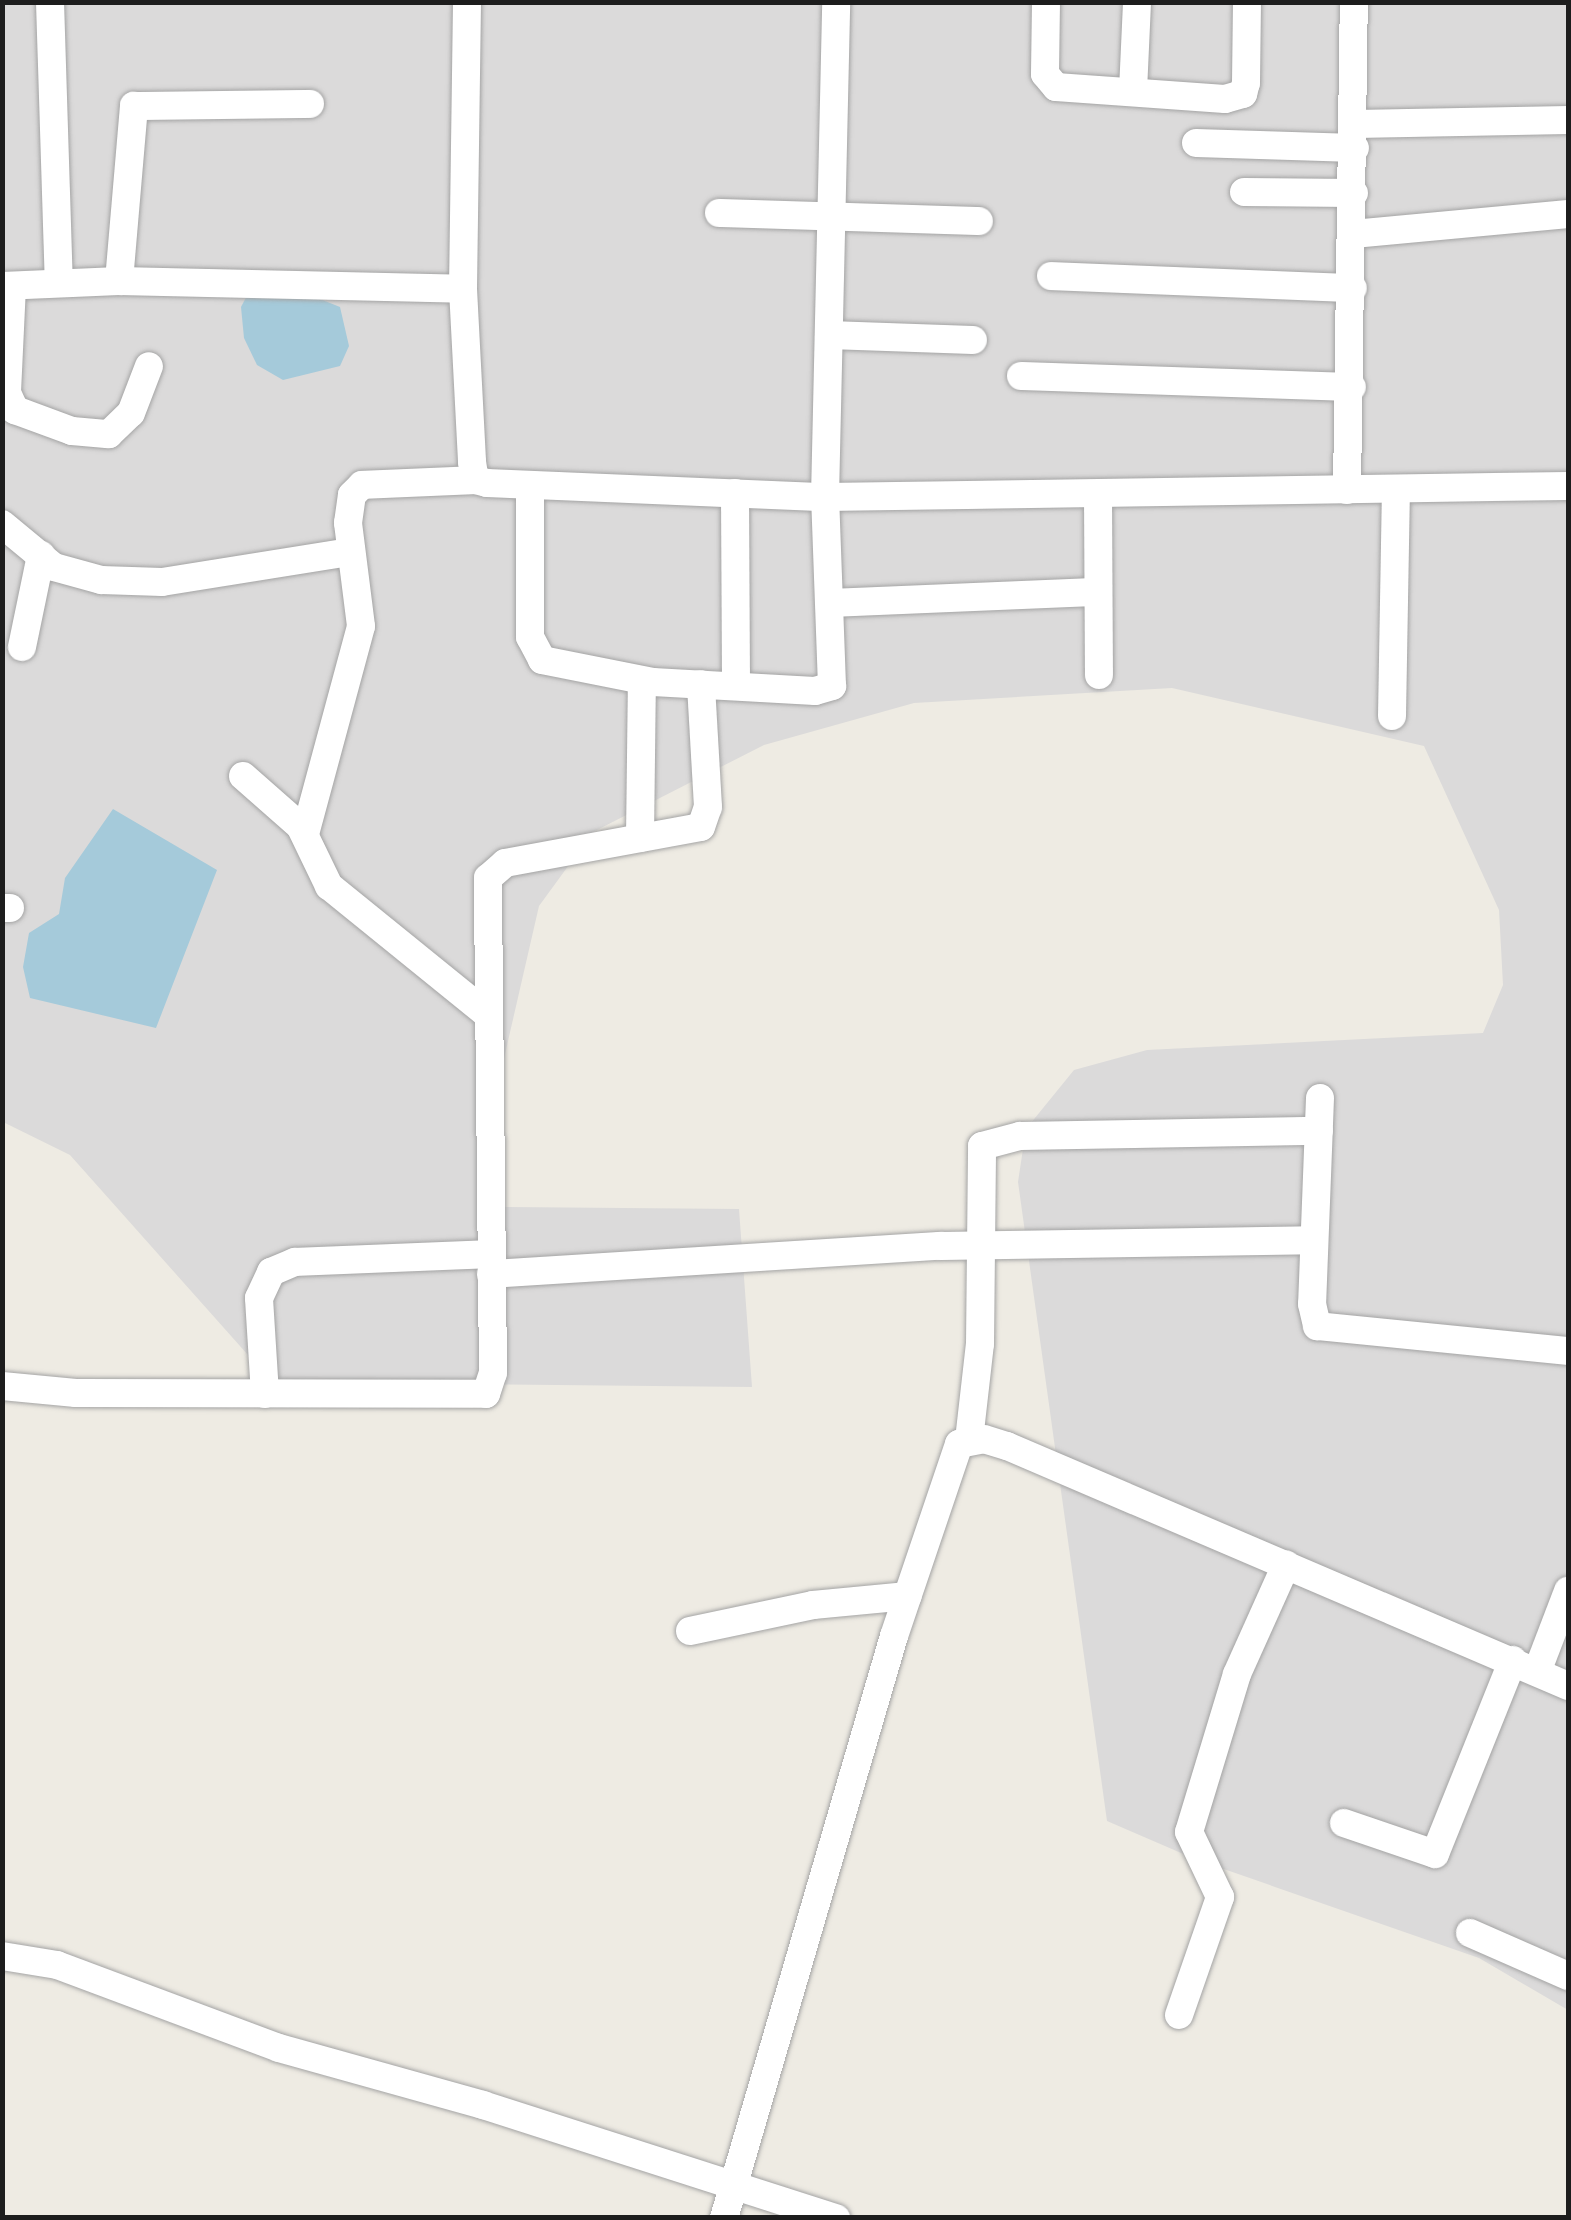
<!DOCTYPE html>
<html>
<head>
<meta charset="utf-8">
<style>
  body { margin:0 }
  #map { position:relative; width:1571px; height:2220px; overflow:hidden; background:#eeebe3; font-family:Inter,sans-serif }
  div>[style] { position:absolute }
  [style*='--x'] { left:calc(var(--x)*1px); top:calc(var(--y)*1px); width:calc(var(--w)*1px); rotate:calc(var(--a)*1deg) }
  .residential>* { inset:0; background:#dbdada }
  .water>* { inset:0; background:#a5cada }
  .roads { filter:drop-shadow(0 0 2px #a4a4a4) drop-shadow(0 0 2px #a4a4a4) }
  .minor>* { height:28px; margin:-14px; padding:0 14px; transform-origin:14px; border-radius:14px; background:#fff }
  span { translate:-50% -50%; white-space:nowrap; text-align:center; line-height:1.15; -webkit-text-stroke:8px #fff; paint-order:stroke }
  .frame { position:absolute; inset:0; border:5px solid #1d1d1d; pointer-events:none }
</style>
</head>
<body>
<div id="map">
  <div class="residential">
    <div style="clip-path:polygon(2px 3px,1568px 3px,1568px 2010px,1479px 1958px,1195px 1859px,1107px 1821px,1018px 1182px,1026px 1129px,1074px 1070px,1147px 1050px,1483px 1033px,1503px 985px,1499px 910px,1424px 746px,1172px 688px,914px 703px,764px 745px,593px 832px,539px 906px,480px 1163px,497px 1207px,739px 1209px,752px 1387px,272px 1382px,70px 1155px,3px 1122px)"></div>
  </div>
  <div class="water">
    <div style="clip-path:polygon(295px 289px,340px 307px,349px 346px,340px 366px,283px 380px,257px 365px,244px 338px,241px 307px,250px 290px)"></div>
    <div style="clip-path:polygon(113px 809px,217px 870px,156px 1028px,30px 998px,23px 967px,29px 933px,59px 914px,65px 878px)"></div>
  </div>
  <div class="roads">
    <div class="minor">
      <div style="--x:50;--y:2;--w:281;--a:88.2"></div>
      <div style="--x:1046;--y:2;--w:72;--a:90.8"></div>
      <div style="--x:1045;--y:74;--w:17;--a:50"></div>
      <div style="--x:1056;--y:87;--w:169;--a:4.1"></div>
      <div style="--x:1225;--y:99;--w:19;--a:-16"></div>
      <div style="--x:1243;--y:94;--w:11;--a:-75"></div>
      <div style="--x:1246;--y:83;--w:81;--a:-89.3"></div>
      <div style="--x:1133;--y:91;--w:89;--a:-87.4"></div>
      <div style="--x:1355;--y:124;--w:213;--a:-1.1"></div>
      <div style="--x:1196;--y:143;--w:159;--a:1.8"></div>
      <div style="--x:1244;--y:192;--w:110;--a:0.5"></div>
      <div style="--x:719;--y:213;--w:260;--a:1.8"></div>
      <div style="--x:1353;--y:234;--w:216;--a:-5.3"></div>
      <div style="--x:1051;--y:276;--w:302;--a:2.3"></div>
      <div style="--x:119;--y:281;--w:176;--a:-85.1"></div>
      <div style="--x:134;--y:106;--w:176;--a:-0.7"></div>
      <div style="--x:2;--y:286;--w:117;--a:-2.4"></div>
      <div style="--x:119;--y:281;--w:344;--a:1.3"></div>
      <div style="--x:463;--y:289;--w:287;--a:-89.2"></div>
      <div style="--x:12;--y:286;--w:107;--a:92.7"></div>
      <div style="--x:7;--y:393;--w:19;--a:65"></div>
      <div style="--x:15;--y:410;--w:61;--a:20.2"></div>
      <div style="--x:72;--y:431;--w:37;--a:5"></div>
      <div style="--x:109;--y:434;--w:30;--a:-44"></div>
      <div style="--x:131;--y:413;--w:50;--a:-69"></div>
      <div style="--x:463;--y:289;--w:173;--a:87"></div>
      <div style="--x:472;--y:462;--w:18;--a:81"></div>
      <div style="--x:475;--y:480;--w:12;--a:14"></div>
      <div style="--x:487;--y:483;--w:338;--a:2.4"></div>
      <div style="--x:825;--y:497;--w:743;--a:-0.85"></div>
      <div style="--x:829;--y:335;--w:144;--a:2"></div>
      <div style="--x:1021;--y:376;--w:331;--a:1.9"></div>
      <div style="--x:530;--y:485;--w:152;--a:90"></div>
      <div style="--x:530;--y:637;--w:26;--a:62"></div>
      <div style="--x:542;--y:660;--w:113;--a:11.2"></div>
      <div style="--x:653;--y:682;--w:162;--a:3.2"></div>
      <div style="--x:815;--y:691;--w:18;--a:-16"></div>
      <div style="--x:832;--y:686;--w:189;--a:-92.1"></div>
      <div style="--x:825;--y:497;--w:495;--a:-88.7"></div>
      <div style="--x:1347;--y:490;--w:488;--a:-89.2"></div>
      <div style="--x:735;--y:493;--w:191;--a:89.7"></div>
      <div style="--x:1098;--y:494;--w:181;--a:89.7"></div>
      <div style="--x:2;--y:524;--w:67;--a:39.6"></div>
      <div style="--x:54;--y:567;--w:49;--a:15.5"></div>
      <div style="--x:101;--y:580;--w:61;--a:1.9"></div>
      <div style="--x:162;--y:582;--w:190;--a:-9.1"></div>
      <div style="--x:832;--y:603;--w:266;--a:-2.4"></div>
      <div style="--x:22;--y:647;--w:94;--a:-78.3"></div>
      <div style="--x:1392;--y:716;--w:226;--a:-89"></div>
      <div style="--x:243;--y:776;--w:76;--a:41.3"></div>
      <div style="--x:300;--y:826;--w:67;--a:64.2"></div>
      <div style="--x:329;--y:886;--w:203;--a:39"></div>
      <div style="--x:305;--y:834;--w:215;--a:-74.9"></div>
      <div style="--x:361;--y:626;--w:104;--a:-97.2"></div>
      <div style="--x:348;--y:523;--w:28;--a:-82"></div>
      <div style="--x:352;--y:495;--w:14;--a:-45"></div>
      <div style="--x:362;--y:485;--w:113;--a:-2.5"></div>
      <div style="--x:640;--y:838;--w:157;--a:-89.3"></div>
      <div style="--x:2;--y:908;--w:8;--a:0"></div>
      <div style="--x:1320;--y:1098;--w:206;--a:92.2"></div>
      <div style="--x:1312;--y:1304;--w:23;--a:77"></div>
      <div style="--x:1317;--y:1326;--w:252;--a:5.7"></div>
      <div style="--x:491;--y:1274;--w:450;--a:-3.6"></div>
      <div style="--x:940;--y:1246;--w:374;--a:-0.9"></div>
      <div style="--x:2;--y:1386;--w:74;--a:5.4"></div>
      <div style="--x:76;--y:1393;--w:410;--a:0.1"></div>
      <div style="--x:486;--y:1394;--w:22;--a:-72"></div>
      <div style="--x:493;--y:1373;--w:495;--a:-90.6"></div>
      <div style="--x:488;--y:878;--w:23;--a:-41"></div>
      <div style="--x:505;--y:863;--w:199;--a:-10.4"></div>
      <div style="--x:701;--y:827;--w:21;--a:-71"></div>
      <div style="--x:708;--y:807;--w:123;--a:-93.3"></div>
      <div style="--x:265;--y:1394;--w:96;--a:-93.6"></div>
      <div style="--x:259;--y:1298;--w:29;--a:-65"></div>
      <div style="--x:271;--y:1272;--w:26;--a:-23"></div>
      <div style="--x:295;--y:1262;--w:196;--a:-2.3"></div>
      <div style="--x:969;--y:1440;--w:97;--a:-83.5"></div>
      <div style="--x:980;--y:1344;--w:198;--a:-89.4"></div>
      <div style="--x:982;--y:1146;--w:39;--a:-15"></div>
      <div style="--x:1020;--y:1136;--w:299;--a:-1"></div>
      <div style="--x:690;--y:1631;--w:126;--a:-11.9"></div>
      <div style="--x:813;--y:1605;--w:95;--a:-5.4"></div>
      <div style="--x:1537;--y:1672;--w:87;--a:-69.1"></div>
      <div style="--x:1344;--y:1823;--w:96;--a:18.8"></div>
      <div style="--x:1435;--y:1854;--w:209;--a:-68.1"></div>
      <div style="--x:1470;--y:1933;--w:107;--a:23.7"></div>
      <div style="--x:2;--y:1956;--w:56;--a:9.3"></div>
      <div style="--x:57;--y:1965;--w:237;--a:20.5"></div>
      <div style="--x:279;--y:2048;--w:212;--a:15.6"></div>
      <div style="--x:483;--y:2105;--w:371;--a:17.8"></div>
      <div style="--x:1179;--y:2015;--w:125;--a:-70.8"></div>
      <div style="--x:1220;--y:1897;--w:72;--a:-115.5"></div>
      <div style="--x:1189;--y:1832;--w:165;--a:-73.1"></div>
      <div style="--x:1237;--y:1674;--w:120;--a:-65.8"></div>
      <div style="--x:724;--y:2218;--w:606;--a:-73.72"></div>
      <div style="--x:894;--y:1636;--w:203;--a:-71.3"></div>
      <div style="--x:959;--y:1444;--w:25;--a:-11"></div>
      <div style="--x:984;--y:1439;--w:24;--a:17"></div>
      <div style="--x:1007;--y:1446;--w:610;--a:23.16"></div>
    </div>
  </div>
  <div class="frame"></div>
</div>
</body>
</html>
